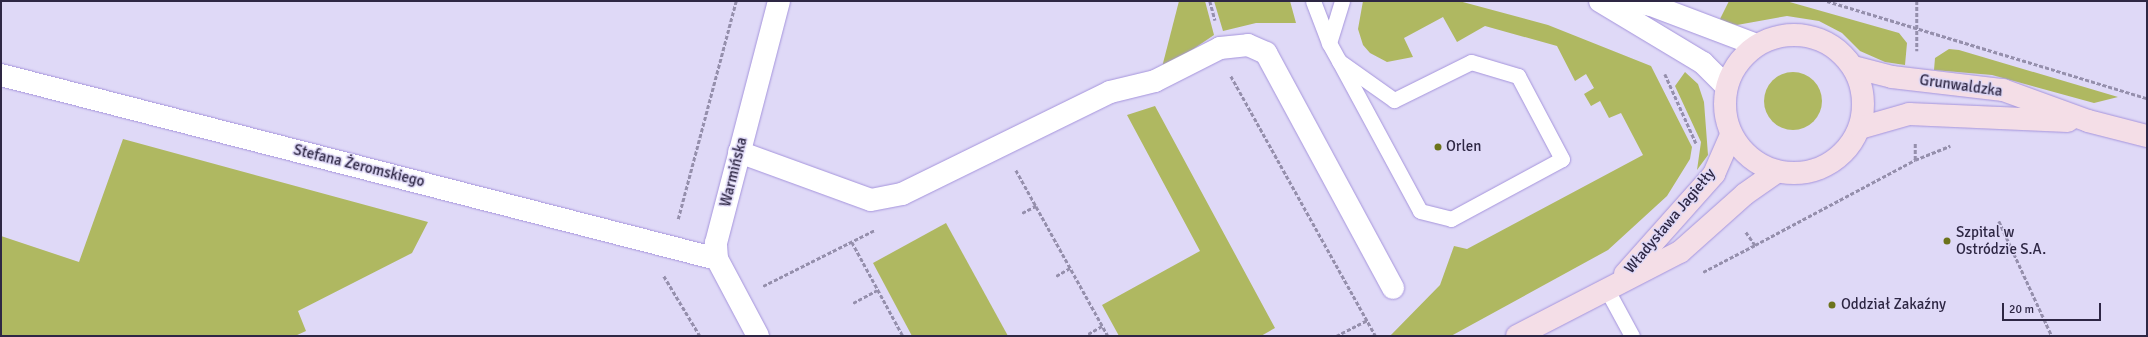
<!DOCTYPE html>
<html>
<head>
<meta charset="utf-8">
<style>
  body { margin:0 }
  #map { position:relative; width:2148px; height:337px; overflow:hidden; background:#dfd9f7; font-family:Signika,sans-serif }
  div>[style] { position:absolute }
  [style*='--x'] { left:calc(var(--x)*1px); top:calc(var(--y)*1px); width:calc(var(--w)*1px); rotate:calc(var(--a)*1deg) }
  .green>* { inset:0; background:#afb861 }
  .round { border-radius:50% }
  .path>* { height:2.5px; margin-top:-1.25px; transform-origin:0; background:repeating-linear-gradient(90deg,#958fac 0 4px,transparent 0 6px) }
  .roads { filter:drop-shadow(0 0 1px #a594dc) drop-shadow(0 0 1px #a594dc) }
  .service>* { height:15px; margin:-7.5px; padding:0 7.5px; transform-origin:7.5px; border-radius:7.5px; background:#fff }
  .minor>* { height:22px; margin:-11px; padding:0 11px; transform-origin:11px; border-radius:11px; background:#fff }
  .tertiary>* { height:22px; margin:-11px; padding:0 11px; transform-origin:11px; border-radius:11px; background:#fff }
  .secondary>* { height:22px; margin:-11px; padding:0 11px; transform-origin:11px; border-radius:11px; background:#f4dee7 }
  .secondary>.ring { margin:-11px; padding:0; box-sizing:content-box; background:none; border:22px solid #f4dee7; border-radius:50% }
  .dots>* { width:11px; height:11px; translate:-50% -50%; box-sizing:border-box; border:2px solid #dfd9f7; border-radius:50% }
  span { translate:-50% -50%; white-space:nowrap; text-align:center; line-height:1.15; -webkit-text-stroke:3px #dfd9f7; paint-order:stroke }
  .street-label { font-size:15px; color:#2e2744 }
  .poi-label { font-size:15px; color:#2e2744 }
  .left { translate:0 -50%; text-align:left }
  .frame { position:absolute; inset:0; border:2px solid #2e2744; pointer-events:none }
  .scale { position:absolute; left:2002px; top:303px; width:99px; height:18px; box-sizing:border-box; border:2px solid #2e2744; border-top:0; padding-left:5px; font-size:12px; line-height:14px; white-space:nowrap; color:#2e2744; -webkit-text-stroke:3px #dfd9f7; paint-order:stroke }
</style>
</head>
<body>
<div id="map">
  <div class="green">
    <div style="clip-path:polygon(1179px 1px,1205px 1px,1214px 35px,1161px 71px)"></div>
    <div style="clip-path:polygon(1214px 1px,1290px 1px,1296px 23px,1256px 23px,1223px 31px)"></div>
    <div style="clip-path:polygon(1363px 1px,1459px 1px,1548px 25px,1651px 66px,1692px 147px,1690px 159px,1667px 196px,1608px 250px,1451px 336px,1390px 336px,1440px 285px,1454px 246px,1467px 249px,1643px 155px,1621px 113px,1609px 118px,1600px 101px,1591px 106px,1584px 94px,1594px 88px,1586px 74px,1575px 81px,1557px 46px,1485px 26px,1457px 42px,1443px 17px,1404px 38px,1413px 57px,1387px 62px,1370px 53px,1363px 45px,1358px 29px)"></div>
    <div style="clip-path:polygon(1729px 1px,1786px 1px,1899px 33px,1907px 43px,1905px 65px,1885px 62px,1860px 51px,1842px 33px,1819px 21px,1787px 16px,1737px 25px,1719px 21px)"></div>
    <div style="clip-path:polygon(1949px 49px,1959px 50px,2118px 97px,2094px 103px,1992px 75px,1934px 70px,1935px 58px)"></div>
    <div style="clip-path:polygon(1685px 72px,1698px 84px,1704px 102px,1708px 155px,1697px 170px,1701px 142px,1675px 86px)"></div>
    <div class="round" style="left:1764px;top:72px;width:58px;height:58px"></div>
    <div style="clip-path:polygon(1155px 106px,1275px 328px,1261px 336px,1119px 336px,1102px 305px,1200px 251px,1127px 115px)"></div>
    <div style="clip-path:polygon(123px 139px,428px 222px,412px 253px,298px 311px,306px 331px,295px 336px,1px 336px,1px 236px,79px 262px)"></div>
    <div style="clip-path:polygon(946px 223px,1008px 336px,912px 336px,873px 263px)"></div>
  </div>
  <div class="path">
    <div style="--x:1210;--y:1;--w:20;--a:75"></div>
    <div style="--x:1827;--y:1;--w:334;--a:16.9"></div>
    <div style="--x:1917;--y:1;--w:50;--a:90"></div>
    <div style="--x:1665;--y:74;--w:76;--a:65.8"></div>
    <div style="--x:1231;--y:76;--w:298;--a:60.9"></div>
    <div style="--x:1915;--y:160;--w:38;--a:-22"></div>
    <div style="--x:1016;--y:170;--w:190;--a:61"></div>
    <div style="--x:1022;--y:213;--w:16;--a:-27"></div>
    <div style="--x:678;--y:219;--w:226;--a:-75.1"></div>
    <div style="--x:1999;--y:221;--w:127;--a:65.3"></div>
    <div style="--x:1746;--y:232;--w:16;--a:55"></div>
    <div style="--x:1755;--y:245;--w:181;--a:-28"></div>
    <div style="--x:1915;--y:160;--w:18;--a:-90"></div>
    <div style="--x:852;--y:242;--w:107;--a:61.5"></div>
    <div style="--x:1703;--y:272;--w:59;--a:-27.4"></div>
    <div style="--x:664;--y:276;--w:70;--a:59"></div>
    <div style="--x:1056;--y:276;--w:16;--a:-30"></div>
    <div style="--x:763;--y:286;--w:125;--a:-26.6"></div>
    <div style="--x:853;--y:303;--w:27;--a:-28"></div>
    <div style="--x:1088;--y:334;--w:16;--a:-30"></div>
    <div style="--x:1336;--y:336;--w:35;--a:-27"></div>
  </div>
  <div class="roads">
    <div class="service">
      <div style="--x:1313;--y:1;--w:45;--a:69.1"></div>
      <div style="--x:1329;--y:43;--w:21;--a:61"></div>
      <div style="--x:1339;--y:61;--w:170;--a:61.6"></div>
      <div style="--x:1420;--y:211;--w:32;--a:14"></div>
      <div style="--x:1451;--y:219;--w:126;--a:-28.4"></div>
      <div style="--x:1562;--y:159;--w:94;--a:-117.9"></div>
      <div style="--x:1518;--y:76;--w:49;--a:-163.4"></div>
      <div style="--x:1471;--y:62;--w:86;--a:153.7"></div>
      <div style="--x:1394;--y:100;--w:67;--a:-144.7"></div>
      <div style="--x:1329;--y:43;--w:44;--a:-72.8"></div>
      <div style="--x:1607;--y:290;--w:52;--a:61.5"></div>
    </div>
    <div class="minor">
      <div style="--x:1;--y:75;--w:739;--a:14.41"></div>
      <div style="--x:739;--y:152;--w:140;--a:20"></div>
      <div style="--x:871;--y:200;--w:32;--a:-11"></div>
      <div style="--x:902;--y:194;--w:232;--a:-26.1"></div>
      <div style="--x:1110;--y:92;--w:46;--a:-13.7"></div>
      <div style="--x:1155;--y:81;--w:73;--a:-26.9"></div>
      <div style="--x:1220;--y:48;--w:28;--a:-6"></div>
      <div style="--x:1248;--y:45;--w:20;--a:24"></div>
      <div style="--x:1266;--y:53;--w:267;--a:61.6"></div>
      <div style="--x:758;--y:336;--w:87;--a:-118"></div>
      <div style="--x:717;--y:259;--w:16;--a:-94"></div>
      <div style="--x:716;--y:243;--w:250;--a:-75.4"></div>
    </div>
    <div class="tertiary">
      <div style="--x:1600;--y:1;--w:120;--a:31"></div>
      <div style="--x:1703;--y:63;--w:33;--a:45"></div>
      <div style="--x:1630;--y:1;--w:21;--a:11"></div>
      <div style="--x:1651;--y:5;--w:113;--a:20.7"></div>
    </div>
    <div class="secondary">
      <div class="ring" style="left:1725px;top:35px;width:116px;height:116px"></div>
      <div style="--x:1853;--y:67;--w:40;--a:14.4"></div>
      <div style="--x:1892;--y:77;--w:112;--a:6.7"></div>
      <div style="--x:2003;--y:90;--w:90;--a:20"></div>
      <div style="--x:2088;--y:121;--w:61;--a:14.3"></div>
      <div style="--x:1860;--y:128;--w:51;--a:-15.9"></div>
      <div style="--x:1909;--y:114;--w:159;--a:2.5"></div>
      <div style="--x:1625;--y:274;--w:134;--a:-48.3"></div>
      <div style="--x:1714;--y:174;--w:43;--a:-66.4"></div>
      <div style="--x:1517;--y:336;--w:183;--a:-27.3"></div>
      <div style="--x:1680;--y:252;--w:87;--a:-41.7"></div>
      <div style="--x:1745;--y:194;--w:39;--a:-35"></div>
    </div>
  </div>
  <div class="dots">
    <div style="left:1438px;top:147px;background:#6c731b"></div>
    <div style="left:1947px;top:241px;background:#6c731b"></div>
    <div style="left:1832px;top:305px;background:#6c731b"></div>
  </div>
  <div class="street-label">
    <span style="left:1961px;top:86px;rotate:8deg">Grunwaldzka</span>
    <span style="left:359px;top:166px;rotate:14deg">Stefana Żeromskiego</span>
    <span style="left:734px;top:172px;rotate:-76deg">Warmińska</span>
    <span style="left:1670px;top:221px;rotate:-50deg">Władysława Jagiełły</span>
  </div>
  <div class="poi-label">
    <span class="left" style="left:1446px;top:147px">Orlen</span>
    <span class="left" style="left:1956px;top:241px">Szpital w<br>Ostródzie S.A.</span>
    <span class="left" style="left:1841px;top:305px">Oddział Zakaźny</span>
  </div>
  <div class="frame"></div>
  <div class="scale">20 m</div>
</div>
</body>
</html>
